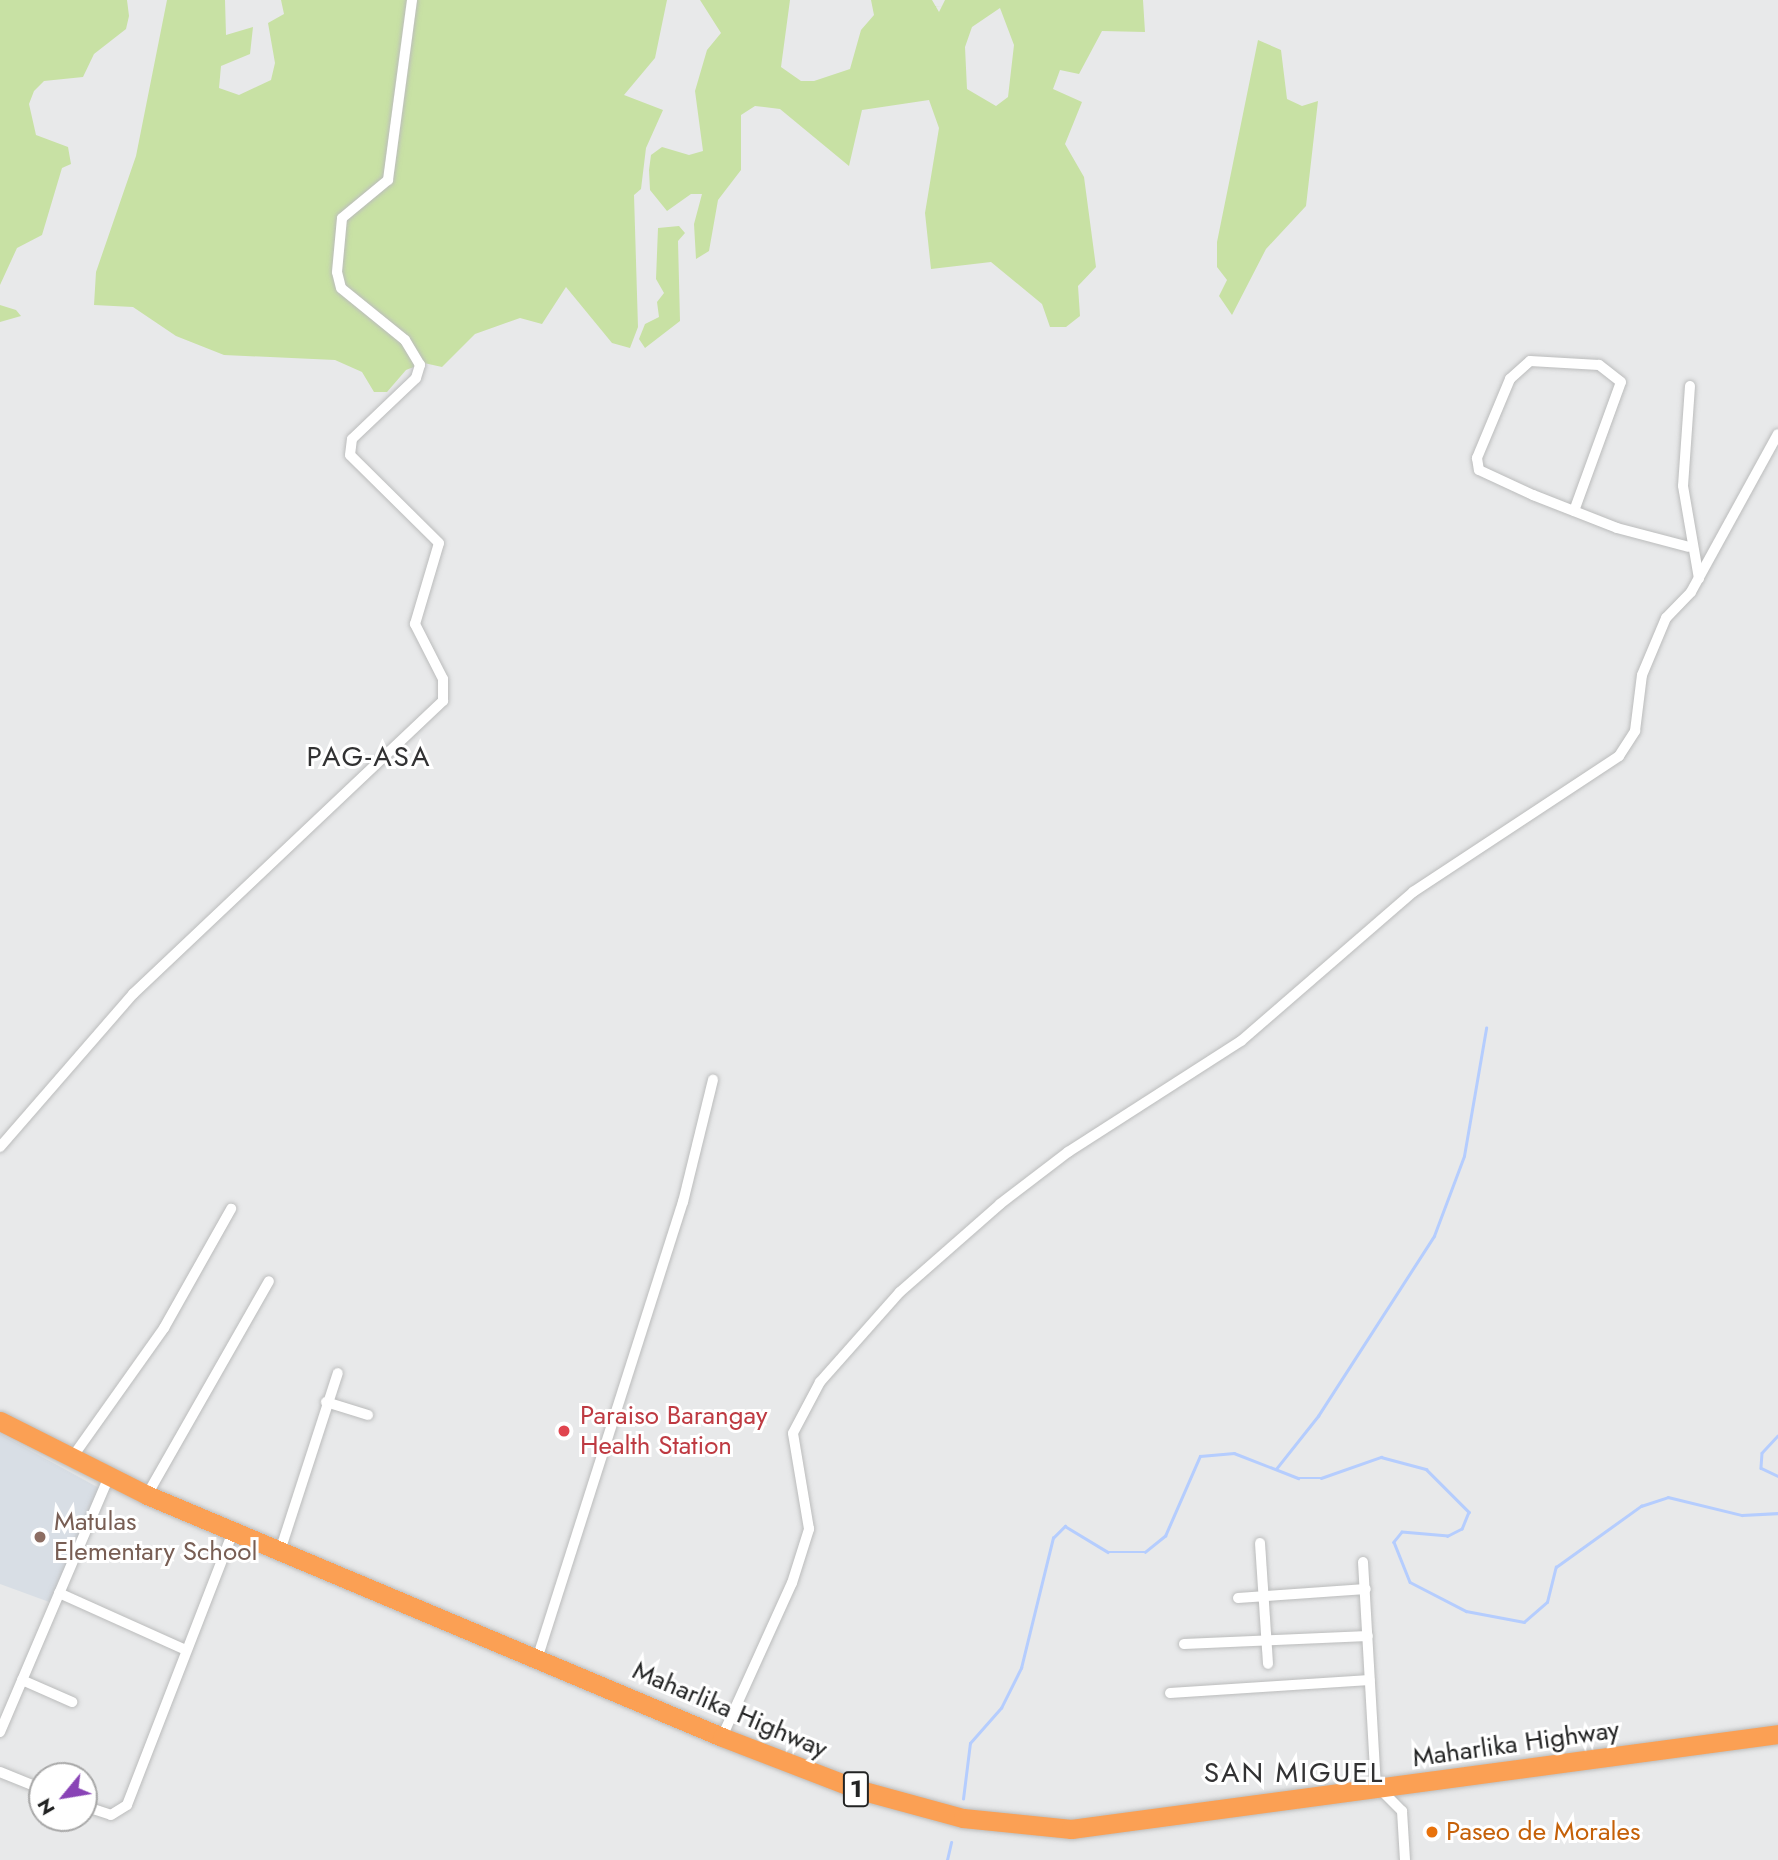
<!DOCTYPE html>
<html>
<head>
<meta charset="utf-8">
<style>
  body { margin:0 }
  #map { position:relative; width:1778px; height:1860px; overflow:hidden; background:#e8e9ea; font-family:Jost,sans-serif }
  div>[style] { position:absolute }
  [style*='--x'] { left:calc(var(--x)*1px); top:calc(var(--y)*1px); width:calc(var(--w)*1px); rotate:calc(var(--a)*1deg) }
  .built>* { inset:0; background:#d8dee5 }
  .green>* { inset:0; background:#c8e1a4 }
  .stream>* { height:2.5px; margin:-1.25px; padding:0 1.25px; transform-origin:1.25px; border-radius:1.25px; background:#b5cdfe }
  .roads { filter:drop-shadow(0 0 2px #bbbcbc) drop-shadow(0 0 2px #bbbcbc) }
  .street>* { height:10px; margin:-5px; padding:0 5px; transform-origin:5px; border-radius:5px; background:#fff }
  .highway>* { height:19px; margin:-9.5px; padding:0 9.5px; transform-origin:9.5px; border-radius:9.5px; background:#fba054 }
  .dots>* { width:19px; height:19px; translate:-50% -50%; box-sizing:border-box; border:4px solid #fff; border-radius:50% }
  span { translate:-50% -50%; white-space:nowrap; text-align:center; line-height:1.15; -webkit-text-stroke:6px #fff; paint-order:stroke }
  .shield-label span { padding:2px 5px; background:#fff; border:2px solid; border-radius:5px; -webkit-text-stroke-width:0 }
  .shield-label { font-size:24px; color:#222323; font-weight:700 }
  .health-label { font-size:26px; color:#be3a42 }
  .left { translate:0 -50%; text-align:left }
  .education-label { font-size:26px; color:#785e54 }
  .street-label { font-size:26px; color:#222323 }
  .food-label { font-size:26px; color:#c56008 }
  .neighbourhood-label { font-size:28px; color:#323233; letter-spacing:2px }
  .north { position:absolute; left:28px; top:1762px; width:70px; height:70px; box-sizing:border-box; background:#fff; border:2px solid #a7a7a7; border-radius:50%; rotate:240deg; font-size:19px; font-weight:700; line-height:28px; text-align:center; color:#222323 }
  .north::after { content:''; display:block; margin:auto; width:24px; height:32px; background:#8943b6; clip-path:polygon(50% 0,100% 100%,50% 72%,0 100%) }
</style>
</head>
<body>
<div id="map">
  <div class="built">
    <div style="clip-path:polygon(0 1434px,101px 1489px,52px 1603px,0 1584px)"></div>
  </div>
  <div class="green">
    <div style="clip-path:polygon(0 0,127px 0,129px 16px,126px 29px,94px 54px,83px 77px,44px 81px,34px 91px,29px 104px,36px 135px,68px 147px,71px 164px,62px 168px,42px 235px,17px 248px,0 285px)"></div>
    <div style="clip-path:polygon(167px 0,225px 0,226px 35px,253px 27px,250px 54px,221px 66px,219px 88px,239px 95px,271px 80px,275px 63px,268px 23px,284px 14px,281px 0,667px 0,655px 58px,624px 95px,663px 110px,646px 148px,641px 189px,634px 195px,638px 327px,630px 348px,612px 343px,566px 287px,542px 324px,520px 318px,475px 334px,442px 367px,424px 363px,406px 370px,387px 392px,374px 392px,362px 372px,335px 360px,224px 355px,176px 336px,133px 307px,94px 305px,96px 272px,136px 156px)"></div>
    <div style="clip-path:polygon(evenodd,700px 0,790px 0,781px 67px,801px 81px,814px 81px,850px 69px,861px 30px,874px 15px,871px 0,932px 0,939px 12px,945px 0,1143px 0,1145px 32px,1102px 31px,1079px 74px,1060px 70px,1053px 89px,1082px 102px,1065px 144px,1084px 177px,1096px 267px,1078px 286px,1080px 316px,1066px 327px,1050px 327px,1042px 304px,991px 262px,931px 269px,925px 213px,939px 128px,929px 100px,862px 110px,849px 166px,780px 109px,755px 106px,741px 115px,741px 170px,718px 200px,709px 251px,696px 259px,694px 224px,702px 194px,691px 194px,667px 211px,650px 190px,649px 170px,651px 155px,662px 147px,689px 155px,703px 151px,695px 91px,707px 50px,721px 33px,700px 0,1000px 8px,1014px 45px,1008px 97px,996px 106px,967px 89px,965px 47px,972px 27px,1000px 8px)"></div>
    <div style="clip-path:polygon(1258px 40px,1281px 50px,1287px 99px,1302px 106px,1318px 101px,1306px 206px,1266px 249px,1232px 315px,1219px 296px,1227px 280px,1217px 267px,1217px 242px)"></div>
    <div style="clip-path:polygon(679px 226px,685px 233px,678px 241px,680px 321px,645px 348px,639px 339px,645px 324px,659px 317px,657px 302px,664px 293px,656px 279px,658px 228px)"></div>
    <div style="clip-path:polygon(0 305px,16px 310px,21px 316px,0 322px)"></div>
  </div>
  <div class="stream">
    <div style="--x:1778;--y:1436;--w:23;--a:133"></div>
    <div style="--x:1762;--y:1453;--w:15;--a:94"></div>
    <div style="--x:1761;--y:1468;--w:19;--a:25"></div>
    <div style="--x:1276;--y:1469;--w:68;--a:-51.6"></div>
    <div style="--x:1318;--y:1416;--w:214;--a:-57.2"></div>
    <div style="--x:1434;--y:1236;--w:85;--a:-69.4"></div>
    <div style="--x:1464;--y:1156;--w:130;--a:-80.2"></div>
    <div style="--x:963;--y:1799;--w:56;--a:-82.9"></div>
    <div style="--x:970;--y:1743;--w:47;--a:-48.5"></div>
    <div style="--x:1001;--y:1708;--w:45;--a:-63.4"></div>
    <div style="--x:1021;--y:1668;--w:134;--a:-76.2"></div>
    <div style="--x:1053;--y:1538;--w:17;--a:-45"></div>
    <div style="--x:1065;--y:1526;--w:50;--a:31.2"></div>
    <div style="--x:1108;--y:1552;--w:37;--a:0"></div>
    <div style="--x:1145;--y:1552;--w:26;--a:-39"></div>
    <div style="--x:1165;--y:1536;--w:87;--a:-66.4"></div>
    <div style="--x:1200;--y:1456;--w:34;--a:-5"></div>
    <div style="--x:1234;--y:1453;--w:69;--a:21.3"></div>
    <div style="--x:1298;--y:1478;--w:23;--a:0"></div>
    <div style="--x:1321;--y:1478;--w:64;--a:-19.3"></div>
    <div style="--x:1381;--y:1457;--w:47;--a:14.9"></div>
    <div style="--x:1426;--y:1469;--w:61;--a:45"></div>
    <div style="--x:1469;--y:1512;--w:18;--a:112"></div>
    <div style="--x:1462;--y:1529;--w:16;--a:153"></div>
    <div style="--x:1448;--y:1536;--w:46;--a:-175"></div>
    <div style="--x:1402;--y:1532;--w:13;--a:129"></div>
    <div style="--x:1394;--y:1542;--w:43;--a:68.2"></div>
    <div style="--x:1410;--y:1582;--w:63;--a:27.4"></div>
    <div style="--x:1466;--y:1611;--w:59;--a:10.7"></div>
    <div style="--x:1524;--y:1622;--w:30;--a:-41"></div>
    <div style="--x:1547;--y:1602;--w:36;--a:-76"></div>
    <div style="--x:1556;--y:1567;--w:105;--a:-35.7"></div>
    <div style="--x:1641;--y:1506;--w:28;--a:-18"></div>
    <div style="--x:1668;--y:1497;--w:76;--a:13.7"></div>
    <div style="--x:1742;--y:1515;--w:36;--a:-3"></div>
    <div style="--x:947;--y:1860;--w:18;--a:-77"></div>
  </div>
  <div class="roads">
    <div class="street">
      <div style="--x:1690;--y:386;--w:100;--a:94"></div>
      <div style="--x:1683;--y:486;--w:94;--a:80.2"></div>
      <div style="--x:1574;--y:511;--w:137;--a:-70"></div>
      <div style="--x:1621;--y:382;--w:28;--a:-142"></div>
      <div style="--x:1599;--y:365;--w:69;--a:-176.7"></div>
      <div style="--x:1530;--y:361;--w:27;--a:138"></div>
      <div style="--x:1510;--y:379;--w:86;--a:112.7"></div>
      <div style="--x:1477;--y:458;--w:12;--a:81"></div>
      <div style="--x:1479;--y:470;--w:60;--a:24.8"></div>
      <div style="--x:1533;--y:495;--w:90;--a:21.4"></div>
      <div style="--x:1617;--y:528;--w:74;--a:14.8"></div>
      <div style="--x:0;--y:1147;--w:203;--a:-49"></div>
      <div style="--x:133;--y:994;--w:427;--a:-43.4"></div>
      <div style="--x:443;--y:701;--w:22;--a:-90"></div>
      <div style="--x:443;--y:679;--w:62;--a:-117"></div>
      <div style="--x:415;--y:624;--w:84;--a:-73.5"></div>
      <div style="--x:439;--y:543;--w:125;--a:-135.3"></div>
      <div style="--x:350;--y:455;--w:16;--a:-83"></div>
      <div style="--x:352;--y:439;--w:88;--a:-43.6"></div>
      <div style="--x:416;--y:378;--w:14;--a:-73"></div>
      <div style="--x:420;--y:365;--w:29;--a:-121"></div>
      <div style="--x:405;--y:340;--w:82;--a:-140.9"></div>
      <div style="--x:341;--y:288;--w:16;--a:-104"></div>
      <div style="--x:337;--y:272;--w:54;--a:-84.7"></div>
      <div style="--x:342;--y:218;--w:60;--a:-39.6"></div>
      <div style="--x:388;--y:180;--w:182;--a:-82.4"></div>
      <div style="--x:326;--y:1402;--w:44;--a:17.2"></div>
      <div style="--x:71;--y:1459;--w:161;--a:-54.6"></div>
      <div style="--x:164;--y:1328;--w:137;--a:-60.6"></div>
      <div style="--x:147;--y:1495;--w:246;--a:-60.3"></div>
      <div style="--x:1260;--y:1543;--w:121;--a:86.2"></div>
      <div style="--x:280;--y:1551;--w:187;--a:-72"></div>
      <div style="--x:1363;--y:1562;--w:228;--a:86.7"></div>
      <div style="--x:59;--y:1593;--w:139;--a:24.2"></div>
      <div style="--x:1238;--y:1598;--w:128;--a:-4"></div>
      <div style="--x:1184;--y:1644;--w:184;--a:-2.5"></div>
      <div style="--x:538;--y:1656;--w:477;--a:-72.3"></div>
      <div style="--x:683;--y:1202;--w:126;--a:-76.2"></div>
      <div style="--x:22;--y:1680;--w:55;--a:23.7"></div>
      <div style="--x:1170;--y:1693;--w:200;--a:-3.7"></div>
      <div style="--x:0;--y:1732;--w:277;--a:-66.9"></div>
      <div style="--x:722;--y:1737;--w:169;--a:-65.6"></div>
      <div style="--x:792;--y:1583;--w:57;--a:-72.5"></div>
      <div style="--x:809;--y:1529;--w:97;--a:-99.5"></div>
      <div style="--x:793;--y:1433;--w:58;--a:-62.1"></div>
      <div style="--x:820;--y:1382;--w:120;--a:-48.4"></div>
      <div style="--x:900;--y:1292;--w:133;--a:-41.3"></div>
      <div style="--x:1000;--y:1204;--w:86;--a:-37.4"></div>
      <div style="--x:1068;--y:1152;--w:206;--a:-32.7"></div>
      <div style="--x:1241;--y:1041;--w:228;--a:-40.9"></div>
      <div style="--x:1413;--y:892;--w:247;--a:-33.4"></div>
      <div style="--x:1619;--y:756;--w:30;--a:-57"></div>
      <div style="--x:1635;--y:731;--w:56;--a:-82.9"></div>
      <div style="--x:1642;--y:675;--w:62;--a:-67.2"></div>
      <div style="--x:1666;--y:618;--w:36;--a:-46"></div>
      <div style="--x:1691;--y:592;--w:180;--a:-61.2"></div>
      <div style="--x:0;--y:1772;--w:45;--a:22"></div>
      <div style="--x:1381;--y:1790;--w:30;--a:45"></div>
      <div style="--x:1402;--y:1811;--w:49;--a:86.5"></div>
      <div style="--x:84;--y:1806;--w:28;--a:18"></div>
      <div style="--x:111;--y:1815;--w:19;--a:-32"></div>
      <div style="--x:127;--y:1805;--w:293;--a:-68.8"></div>
    </div>
    <div class="highway">
      <div style="--x:0;--y:1421;--w:165;--a:26.7"></div>
      <div style="--x:147;--y:1495;--w:624;--a:22.82"></div>
      <div style="--x:722;--y:1737;--w:148;--a:21"></div>
      <div style="--x:860;--y:1790;--w:107;--a:15.2"></div>
      <div style="--x:963;--y:1818;--w:109;--a:5.8"></div>
      <div style="--x:1071;--y:1829;--w:713;--a:-7.65"></div>
    </div>
  </div>
  <div class="dots">
    <div style="left:564px;top:1431px;background:#e0444e"></div>
    <div style="left:40px;top:1537px;background:#8d6e63"></div>
    <div style="left:1432px;top:1832px;background:#e8710a"></div>
  </div>
  <div class="shield-label">
    <span style="left:856px;top:1789px">1</span>
  </div>
  <div class="health-label">
    <span class="left" style="left:580px;top:1431px">Paraiso Barangay<br>Health Station</span>
  </div>
  <div class="education-label">
    <span class="left" style="left:54px;top:1537px">Matulas<br>Elementary School</span>
  </div>
  <div class="street-label">
    <span style="left:730px;top:1710px;rotate:23deg">Maharlika Highway</span>
    <span style="left:1516px;top:1744px;rotate:-8deg">Maharlika Highway</span>
  </div>
  <div class="food-label">
    <span class="left" style="left:1446px;top:1832px">Paseo de Morales</span>
  </div>
  <div class="neighbourhood-label">
    <span style="left:369px;top:757px">PAG-ASA</span>
    <span style="left:1294px;top:1773px">SAN MIGUEL</span>
  </div>
  <div class="north">N</div>
</div>
</body>
</html>
